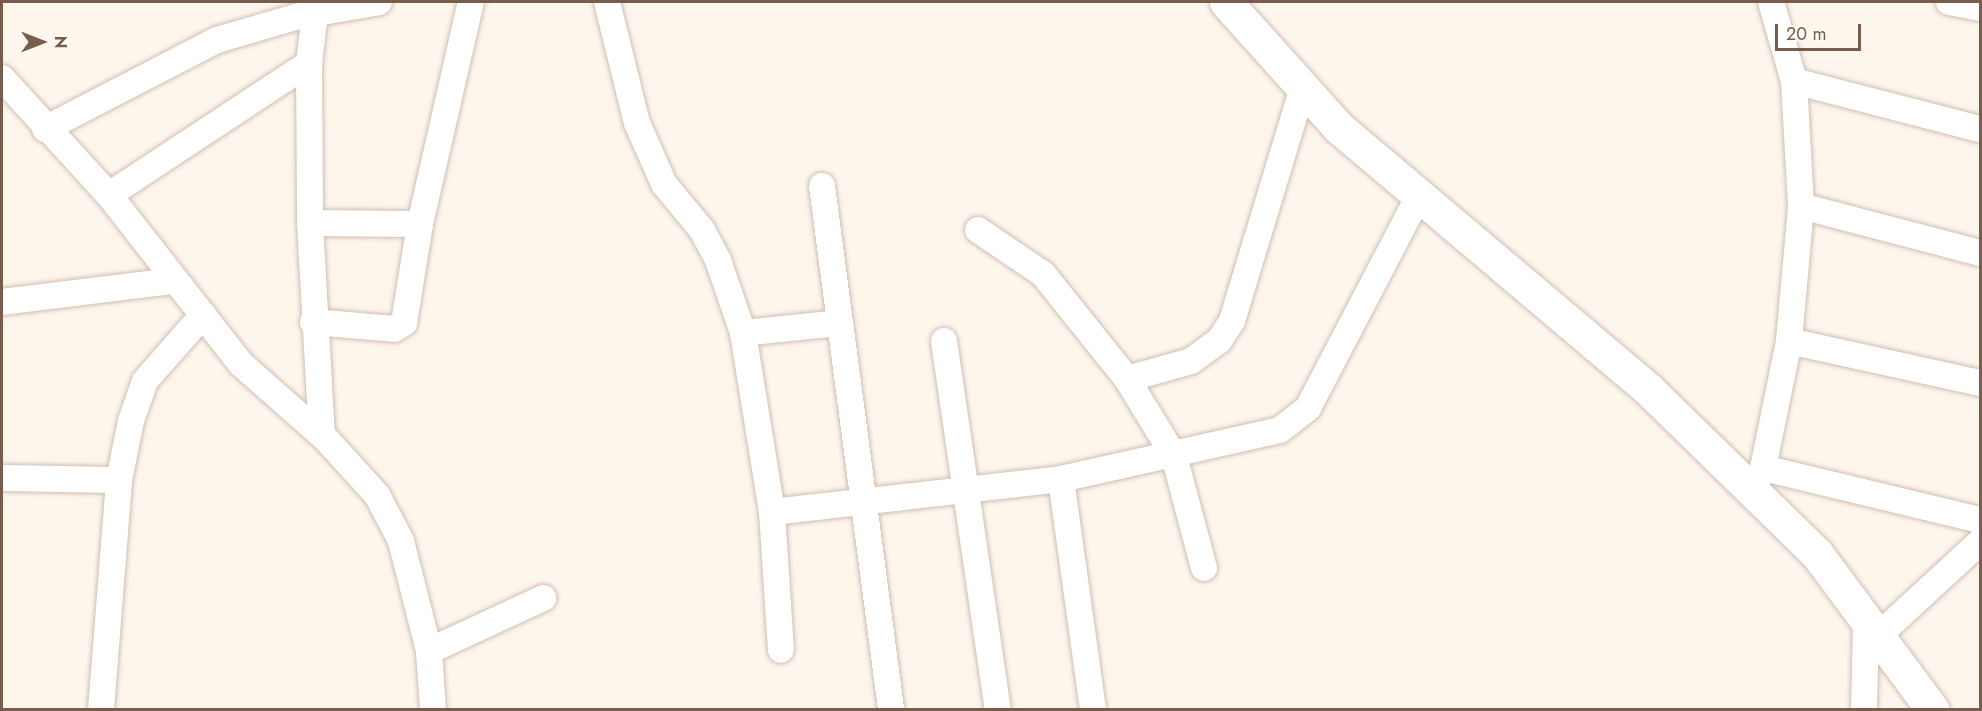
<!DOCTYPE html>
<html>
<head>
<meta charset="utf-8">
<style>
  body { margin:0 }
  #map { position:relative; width:1982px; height:711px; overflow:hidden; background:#fdf6ec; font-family:Jost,sans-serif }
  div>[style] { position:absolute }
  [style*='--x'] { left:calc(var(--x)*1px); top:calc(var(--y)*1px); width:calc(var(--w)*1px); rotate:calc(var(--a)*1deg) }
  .roads { filter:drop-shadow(0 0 2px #d1beb0) drop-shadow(0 0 2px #d1beb0) }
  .minor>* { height:26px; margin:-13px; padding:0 13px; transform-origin:13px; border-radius:13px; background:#fff }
  .secondary>* { height:33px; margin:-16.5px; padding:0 16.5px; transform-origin:16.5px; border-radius:16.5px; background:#fff }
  span { translate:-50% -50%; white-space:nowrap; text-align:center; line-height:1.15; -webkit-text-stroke:5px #fffaf3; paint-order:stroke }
  .frame { position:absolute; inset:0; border:3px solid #7a5c4d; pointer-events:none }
  .north { position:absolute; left:12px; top:12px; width:60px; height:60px; -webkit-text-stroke:4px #fffaf3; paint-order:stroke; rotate:90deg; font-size:16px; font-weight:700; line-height:24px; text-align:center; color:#7a5c4d }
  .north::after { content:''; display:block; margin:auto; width:21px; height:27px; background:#7a5c4d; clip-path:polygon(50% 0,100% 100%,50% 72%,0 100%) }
  .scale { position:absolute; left:1775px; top:24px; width:86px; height:27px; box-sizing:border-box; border:3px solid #7a5c4d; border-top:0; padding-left:8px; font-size:18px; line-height:21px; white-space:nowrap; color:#7a5c4d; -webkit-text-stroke:4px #fffaf3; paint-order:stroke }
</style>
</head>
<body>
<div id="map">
  <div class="roads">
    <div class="minor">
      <div style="--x:607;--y:2;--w:125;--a:76.1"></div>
      <div style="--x:637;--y:123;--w:67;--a:66.1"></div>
      <div style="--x:664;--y:184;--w:60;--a:50.4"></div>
      <div style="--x:702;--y:230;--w:34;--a:62"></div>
      <div style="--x:718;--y:260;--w:77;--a:71.1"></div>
      <div style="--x:743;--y:333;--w:181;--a:80.8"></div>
      <div style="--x:772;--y:512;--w:138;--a:86.3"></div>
      <div style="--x:1949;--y:2;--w:32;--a:11"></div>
      <div style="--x:315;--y:13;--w:50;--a:96.8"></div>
      <div style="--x:309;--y:63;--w:160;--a:89.6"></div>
      <div style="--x:310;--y:223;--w:212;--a:86.8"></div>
      <div style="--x:2;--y:78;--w:159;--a:47.6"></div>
      <div style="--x:109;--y:195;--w:214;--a:52"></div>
      <div style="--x:241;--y:364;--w:113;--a:41.4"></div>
      <div style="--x:326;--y:439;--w:76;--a:47.7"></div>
      <div style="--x:377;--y:495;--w:52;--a:62.4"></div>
      <div style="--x:401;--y:541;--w:114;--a:75.7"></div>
      <div style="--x:429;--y:651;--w:59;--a:86.1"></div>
      <div style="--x:1794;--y:81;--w:192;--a:14.5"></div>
      <div style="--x:45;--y:129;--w:194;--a:-27.4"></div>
      <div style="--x:217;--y:40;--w:85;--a:-16.3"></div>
      <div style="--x:299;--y:16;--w:81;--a:-9.9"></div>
      <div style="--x:822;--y:186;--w:528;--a:82.48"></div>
      <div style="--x:109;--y:195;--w:240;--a:-33.4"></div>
      <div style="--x:1801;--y:206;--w:185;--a:14.7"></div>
      <div style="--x:310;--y:223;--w:110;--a:0.5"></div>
      <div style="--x:978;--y:230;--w:78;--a:34.1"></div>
      <div style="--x:1043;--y:274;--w:134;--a:51.3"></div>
      <div style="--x:1127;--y:379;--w:90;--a:58.6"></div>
      <div style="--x:1174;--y:456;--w:116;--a:75"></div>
      <div style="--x:2;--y:302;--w:172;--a:-7"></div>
      <div style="--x:313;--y:322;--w:81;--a:4.9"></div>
      <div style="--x:394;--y:329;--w:12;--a:-31"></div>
      <div style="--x:404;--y:323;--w:100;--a:-80.8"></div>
      <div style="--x:420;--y:224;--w:228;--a:-77.1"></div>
      <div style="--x:743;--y:333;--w:97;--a:-5.9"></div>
      <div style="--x:944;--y:341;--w:373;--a:81.7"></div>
      <div style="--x:1789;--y:341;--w:196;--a:12.4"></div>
      <div style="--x:1127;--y:379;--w:66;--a:-15.7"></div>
      <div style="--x:1191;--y:361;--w:34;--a:-36"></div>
      <div style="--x:1219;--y:341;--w:24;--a:-57"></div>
      <div style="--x:1232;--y:321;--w:245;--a:-73.1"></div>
      <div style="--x:1763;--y:468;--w:130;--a:-78.4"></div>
      <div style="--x:1789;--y:341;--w:136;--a:-84.9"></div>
      <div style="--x:1801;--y:206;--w:125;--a:-93.2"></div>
      <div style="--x:1794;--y:81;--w:82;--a:-106.2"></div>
      <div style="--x:2;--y:478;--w:117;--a:1"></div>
      <div style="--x:1061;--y:479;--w:233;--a:82.1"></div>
      <div style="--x:1756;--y:483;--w:17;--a:-65"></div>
      <div style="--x:1763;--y:468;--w:223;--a:13.5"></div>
      <div style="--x:772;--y:512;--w:291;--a:-6.5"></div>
      <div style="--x:1061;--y:479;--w:224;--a:-12.6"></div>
      <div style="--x:1280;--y:430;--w:36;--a:-38"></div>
      <div style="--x:1308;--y:408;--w:239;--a:-62.4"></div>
      <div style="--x:1878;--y:636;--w:139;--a:-42.7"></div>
      <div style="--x:429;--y:651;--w:126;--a:-24.9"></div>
      <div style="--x:101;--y:710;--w:231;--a:-85.5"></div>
      <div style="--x:119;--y:480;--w:60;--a:-78.5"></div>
      <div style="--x:131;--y:421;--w:42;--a:-70.7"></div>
      <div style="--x:145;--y:381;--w:88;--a:-48.7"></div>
      <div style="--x:1864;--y:710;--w:90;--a:-88.7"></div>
    </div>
    <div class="secondary">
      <div style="--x:1226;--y:2;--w:168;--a:48.1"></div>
      <div style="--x:1338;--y:127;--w:407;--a:40.2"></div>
      <div style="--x:1649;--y:390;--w:235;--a:44.3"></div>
      <div style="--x:1817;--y:554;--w:194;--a:53.4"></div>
    </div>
  </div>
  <div class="frame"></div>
  <div class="north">N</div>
  <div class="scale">20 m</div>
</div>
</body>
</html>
